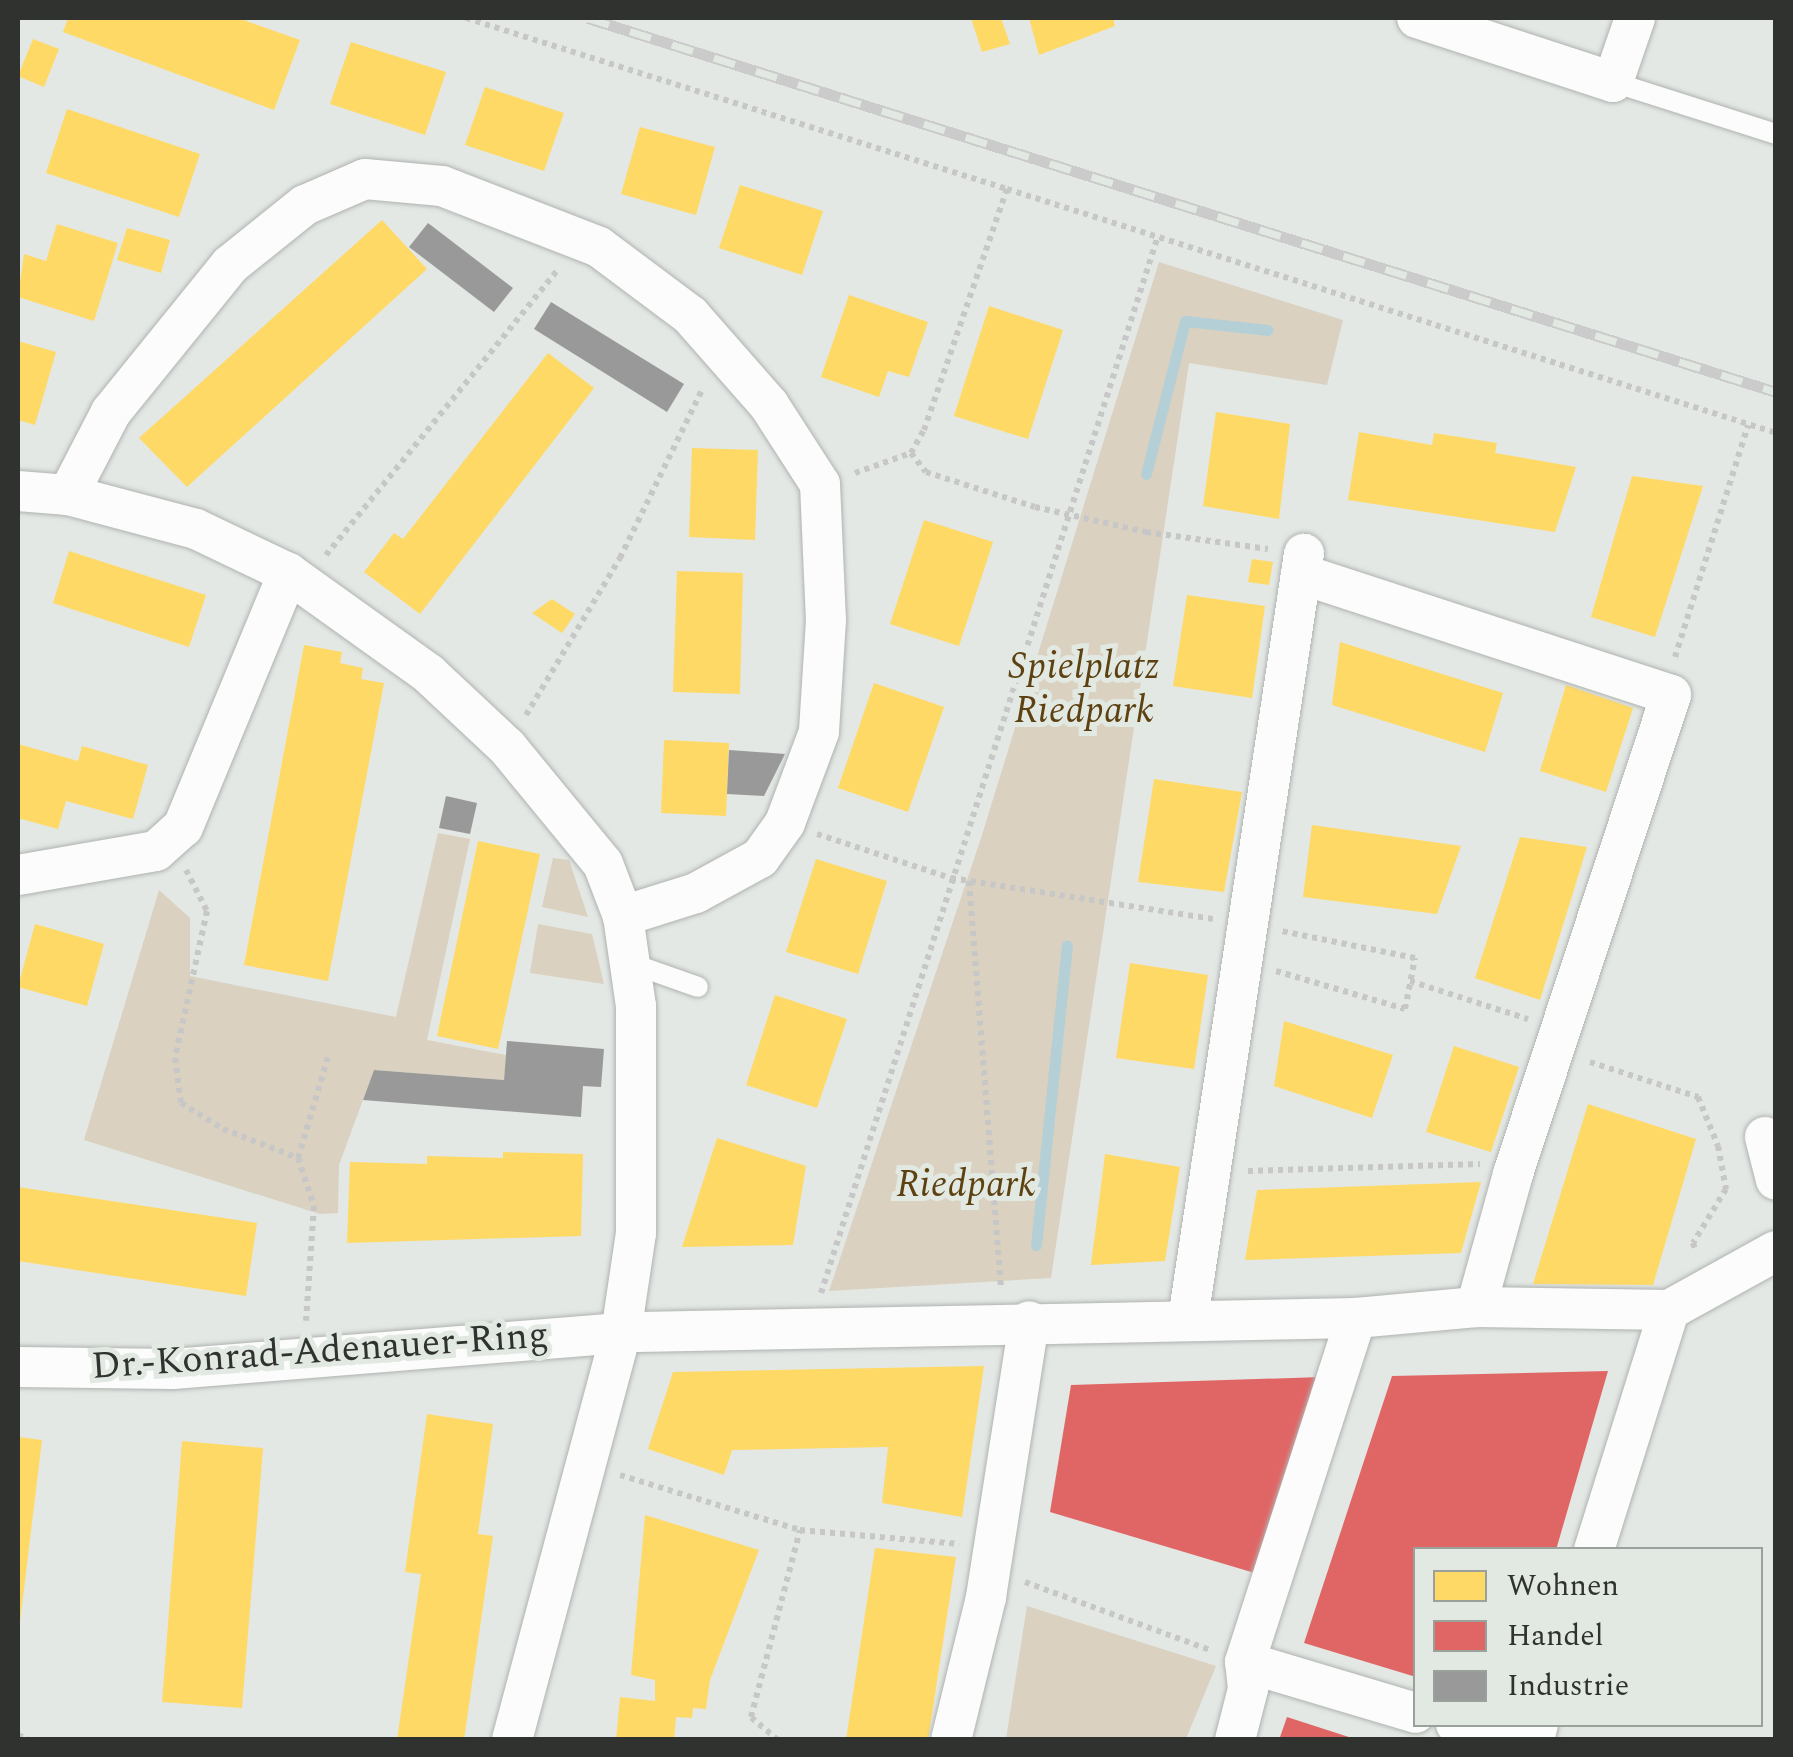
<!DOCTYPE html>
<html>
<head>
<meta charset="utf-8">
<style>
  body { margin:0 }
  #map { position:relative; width:1793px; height:1757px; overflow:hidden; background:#e3e8e4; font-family:Spectral,serif }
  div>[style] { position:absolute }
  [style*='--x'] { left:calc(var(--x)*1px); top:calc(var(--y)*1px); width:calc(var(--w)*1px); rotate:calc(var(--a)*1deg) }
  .green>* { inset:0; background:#dad1c1 }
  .homes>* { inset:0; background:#ffd966 }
  .shops>* { inset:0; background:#e06666 }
  .industry>* { inset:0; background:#999 }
  .stream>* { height:11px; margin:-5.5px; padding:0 5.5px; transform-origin:5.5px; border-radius:5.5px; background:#b4d0d6 }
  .path>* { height:6px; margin-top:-3px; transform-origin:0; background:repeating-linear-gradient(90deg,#c6c7c6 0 5px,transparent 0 10px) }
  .roads { filter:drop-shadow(0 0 2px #b0b3b0) drop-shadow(0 0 2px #b0b3b0) }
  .lane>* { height:20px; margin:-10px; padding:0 10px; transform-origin:10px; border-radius:10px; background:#fbfcfb }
  .street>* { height:40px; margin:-20px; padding:0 20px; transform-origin:20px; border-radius:20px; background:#fbfcfb }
  .rail>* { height:11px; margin-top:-5.5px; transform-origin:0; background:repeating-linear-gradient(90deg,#e2e9e3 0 22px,#cacbca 0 44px); box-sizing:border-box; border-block:2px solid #cacbca }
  span { translate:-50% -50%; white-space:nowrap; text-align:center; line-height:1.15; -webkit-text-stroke:10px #e2e9e3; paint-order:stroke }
  .park-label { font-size:38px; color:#5d4111; font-style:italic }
  .street-label { font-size:38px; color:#2f322f }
  .frame { position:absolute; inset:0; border:20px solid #2f322f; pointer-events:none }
  .legend { position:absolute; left:1413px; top:1547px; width:350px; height:180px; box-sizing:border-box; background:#e2e9e3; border:2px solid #9aa09b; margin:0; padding:12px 18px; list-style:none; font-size:30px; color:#2f322f }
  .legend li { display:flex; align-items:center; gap:20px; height:50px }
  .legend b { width:50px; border:2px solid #9aa09b }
</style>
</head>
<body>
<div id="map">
  <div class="green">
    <div style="clip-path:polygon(1159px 262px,1343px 320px,1327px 385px,1189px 363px,1051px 1278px,829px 1291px,981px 838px)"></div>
    <div style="clip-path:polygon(438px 833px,470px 839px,427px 1040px,506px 1055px,504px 1080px,374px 1070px,339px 1165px,338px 1213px,320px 1214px,84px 1140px,159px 890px,190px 918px,190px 976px,396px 1017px)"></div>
    <div style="clip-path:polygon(553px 858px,569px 860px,588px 917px,542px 907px)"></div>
    <div style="clip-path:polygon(538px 924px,592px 934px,604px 984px,530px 973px)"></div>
    <div style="clip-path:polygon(1027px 1606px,1216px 1666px,1186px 1739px,1006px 1739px)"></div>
  </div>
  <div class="homes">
    <div style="clip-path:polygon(68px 18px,238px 18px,300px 40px,274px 110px,63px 32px)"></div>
    <div style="clip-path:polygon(971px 18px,1001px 18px,1010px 44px,982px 52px)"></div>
    <div style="clip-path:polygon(1029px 18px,1113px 18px,1115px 26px,1039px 55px)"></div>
    <div style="clip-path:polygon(33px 39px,59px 49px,44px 87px,18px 76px)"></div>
    <div style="clip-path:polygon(351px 42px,446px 72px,425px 135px,330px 104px)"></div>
    <div style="clip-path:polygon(485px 87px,564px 113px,544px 171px,465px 145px)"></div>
    <div style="clip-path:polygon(67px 109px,200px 154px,179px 217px,46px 173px)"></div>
    <div style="clip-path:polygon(640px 127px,715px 147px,696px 215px,621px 194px)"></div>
    <div style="clip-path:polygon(740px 185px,823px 211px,802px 275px,719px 248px)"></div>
    <div style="clip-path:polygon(382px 220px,427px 269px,187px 487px,139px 438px)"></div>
    <div style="clip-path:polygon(57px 224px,118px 243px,94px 321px,18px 297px,24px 254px,46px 261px)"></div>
    <div style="clip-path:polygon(127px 228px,170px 240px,161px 273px,117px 260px)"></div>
    <div style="clip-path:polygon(849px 295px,928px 322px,909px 377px,888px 371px,879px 397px,821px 377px)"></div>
    <div style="clip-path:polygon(989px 306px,1063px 330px,1028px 439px,954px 416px)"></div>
    <div style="clip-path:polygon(18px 341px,56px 352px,35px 425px,18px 420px)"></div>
    <div style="clip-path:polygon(548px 353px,594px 388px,420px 614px,364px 572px,394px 533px,403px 539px)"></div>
    <div style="clip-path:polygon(1216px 412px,1290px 424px,1279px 519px,1203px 506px)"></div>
    <div style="clip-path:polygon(1359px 432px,1432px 445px,1434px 433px,1497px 443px,1495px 453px,1576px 467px,1555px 532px,1348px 500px)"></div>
    <div style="clip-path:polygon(692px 448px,758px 450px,755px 540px,689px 537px)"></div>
    <div style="clip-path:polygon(1632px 476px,1703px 486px,1655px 637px,1591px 617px)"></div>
    <div style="clip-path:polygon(924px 520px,993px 542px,959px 646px,890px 624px)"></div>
    <div style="clip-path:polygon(69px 551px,206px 595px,189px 647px,53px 603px)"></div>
    <div style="clip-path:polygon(1252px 559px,1273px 562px,1269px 585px,1248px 582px)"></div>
    <div style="clip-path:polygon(677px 571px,743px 573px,740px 694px,673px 692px)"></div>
    <div style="clip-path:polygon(1187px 595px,1265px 606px,1252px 698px,1173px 686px)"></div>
    <div style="clip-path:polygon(552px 599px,575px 614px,562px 633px,532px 613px)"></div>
    <div style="clip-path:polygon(1340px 642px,1503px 693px,1485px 752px,1332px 705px)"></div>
    <div style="clip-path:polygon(304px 645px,342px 652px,340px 663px,363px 668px,361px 679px,384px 683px,328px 981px,244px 965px)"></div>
    <div style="clip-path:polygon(874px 683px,944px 707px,908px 812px,838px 788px)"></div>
    <div style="clip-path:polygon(1566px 685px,1633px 708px,1606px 792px,1540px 771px)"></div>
    <div style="clip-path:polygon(664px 740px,729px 743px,726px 816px,661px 813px)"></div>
    <div style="clip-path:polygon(18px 744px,78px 761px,82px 746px,148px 765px,133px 819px,66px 801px,58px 829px,18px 818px)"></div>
    <div style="clip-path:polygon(1154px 779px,1242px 792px,1224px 892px,1138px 882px)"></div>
    <div style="clip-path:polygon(1312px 825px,1461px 846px,1437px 914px,1303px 897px)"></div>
    <div style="clip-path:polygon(1520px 837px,1587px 847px,1540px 1000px,1475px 978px)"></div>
    <div style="clip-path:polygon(478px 841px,540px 854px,498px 1049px,437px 1036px)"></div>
    <div style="clip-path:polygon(816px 859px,887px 881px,858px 974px,786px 952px)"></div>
    <div style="clip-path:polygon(35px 924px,104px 944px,87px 1006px,18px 987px)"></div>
    <div style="clip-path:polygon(1130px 963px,1208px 975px,1194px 1069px,1116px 1058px)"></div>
    <div style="clip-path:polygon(775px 995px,847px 1019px,817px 1108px,746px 1085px)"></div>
    <div style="clip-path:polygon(1284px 1021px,1393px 1055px,1372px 1118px,1274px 1086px)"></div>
    <div style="clip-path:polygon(1454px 1046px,1519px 1067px,1491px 1152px,1426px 1132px)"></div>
    <div style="clip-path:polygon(1588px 1104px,1696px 1139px,1653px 1285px,1533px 1284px)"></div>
    <div style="clip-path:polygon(717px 1138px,806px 1166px,793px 1245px,682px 1247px)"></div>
    <div style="clip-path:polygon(503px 1152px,583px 1154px,581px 1236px,347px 1243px,350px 1162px,427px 1164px,427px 1156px,503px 1158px)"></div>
    <div style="clip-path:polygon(1105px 1154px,1180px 1167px,1165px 1261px,1091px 1265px)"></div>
    <div style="clip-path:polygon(1481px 1182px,1461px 1253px,1245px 1260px,1257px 1190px)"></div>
    <div style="clip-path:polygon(18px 1187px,257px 1223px,246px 1296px,18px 1261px)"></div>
    <div style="clip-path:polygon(984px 1366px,962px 1517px,882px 1503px,888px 1447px,732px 1450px,724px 1475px,648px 1449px,673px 1372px)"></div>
    <div style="clip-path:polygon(427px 1414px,493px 1424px,478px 1534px,493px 1536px,464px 1740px,397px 1740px,421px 1574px,405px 1572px)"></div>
    <div style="clip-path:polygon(18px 1437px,42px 1440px,20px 1622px,18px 1622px)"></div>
    <div style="clip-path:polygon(182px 1441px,263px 1448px,242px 1708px,162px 1702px)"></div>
    <div style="clip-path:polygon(645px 1515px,759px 1550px,710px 1680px,706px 1709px,693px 1708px,692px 1718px,676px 1717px,674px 1740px,616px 1740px,620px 1697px,655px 1701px,655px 1680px,631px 1675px)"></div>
    <div style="clip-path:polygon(875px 1548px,956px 1557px,928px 1740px,846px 1740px)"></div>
  </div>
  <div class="shops">
    <div style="clip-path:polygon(1608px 1371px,1556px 1550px,1416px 1550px,1416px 1677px,1304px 1643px,1392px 1376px)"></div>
    <div style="clip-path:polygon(1321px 1377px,1258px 1574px,1050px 1512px,1071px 1385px)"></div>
    <div style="clip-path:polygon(1287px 1717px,1355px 1739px,1355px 1740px,1279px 1740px)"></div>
  </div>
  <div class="industry">
    <div style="clip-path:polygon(428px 223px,513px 288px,494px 312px,409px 247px)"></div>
    <div style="clip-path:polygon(551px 302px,684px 384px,667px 412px,534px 329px)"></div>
    <div style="clip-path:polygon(729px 750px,785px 754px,764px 796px,727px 794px)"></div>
    <div style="clip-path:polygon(446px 796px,477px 803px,470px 834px,439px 828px)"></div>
    <div style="clip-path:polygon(507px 1041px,604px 1049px,601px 1087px,583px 1086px,581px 1117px,363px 1100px,374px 1070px,504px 1080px)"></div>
  </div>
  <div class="stream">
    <div style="--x:1146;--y:474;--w:158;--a:-75.7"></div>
    <div style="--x:1185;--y:321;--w:83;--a:6.2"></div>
    <div style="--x:1036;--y:1245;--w:301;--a:-84.1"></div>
  </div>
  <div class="path">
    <div style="--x:466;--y:18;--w:567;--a:17.54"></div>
    <div style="--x:911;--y:453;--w:24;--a:52"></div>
    <div style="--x:926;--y:472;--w:114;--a:17.8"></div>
    <div style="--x:1035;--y:507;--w:114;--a:12.7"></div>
    <div style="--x:1146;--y:532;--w:123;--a:7.9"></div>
    <div style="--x:855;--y:473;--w:59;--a:-19.7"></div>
    <div style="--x:911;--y:453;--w:26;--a:-61"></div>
    <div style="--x:924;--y:430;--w:255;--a:-71"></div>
    <div style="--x:1007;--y:189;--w:807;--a:17.6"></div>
    <div style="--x:326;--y:555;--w:367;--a:-50.9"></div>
    <div style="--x:1675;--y:657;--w:243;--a:-72.5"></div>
    <div style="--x:526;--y:715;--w:183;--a:-59.1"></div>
    <div style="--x:620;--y:558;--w:189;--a:-64"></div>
    <div style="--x:817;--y:834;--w:141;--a:18.2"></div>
    <div style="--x:951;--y:878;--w:266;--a:8.9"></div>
    <div style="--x:186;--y:870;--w:46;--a:62.9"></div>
    <div style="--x:207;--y:911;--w:150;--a:102.3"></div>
    <div style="--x:175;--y:1058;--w:45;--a:82.4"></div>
    <div style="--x:181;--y:1103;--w:49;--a:31.8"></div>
    <div style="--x:223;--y:1129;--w:80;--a:21.1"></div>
    <div style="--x:298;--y:1158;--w:51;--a:71.6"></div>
    <div style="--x:314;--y:1206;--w:115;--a:94"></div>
    <div style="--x:969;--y:881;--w:410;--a:85.5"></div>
    <div style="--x:1276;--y:971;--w:134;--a:16.4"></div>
    <div style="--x:1405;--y:1009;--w:52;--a:-78.9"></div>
    <div style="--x:1415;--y:958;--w:137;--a:-168.6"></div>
    <div style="--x:1410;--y:981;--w:124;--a:17.9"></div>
    <div style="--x:1590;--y:1062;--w:114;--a:18"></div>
    <div style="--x:1698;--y:1097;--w:53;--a:67.8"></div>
    <div style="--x:1718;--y:1146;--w:44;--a:79.5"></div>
    <div style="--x:1726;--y:1189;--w:63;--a:121.4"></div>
    <div style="--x:1693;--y:1243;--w:9;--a:72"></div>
    <div style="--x:298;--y:1158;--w:105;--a:-73.5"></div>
    <div style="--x:1248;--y:1171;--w:232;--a:-1.7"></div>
    <div style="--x:821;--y:1293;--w:1109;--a:-72.32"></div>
    <div style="--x:620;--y:1475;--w:188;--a:17"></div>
    <div style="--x:800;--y:1530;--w:160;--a:5"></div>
    <div style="--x:1025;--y:1582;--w:197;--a:20.2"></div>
    <div style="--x:18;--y:1735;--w:12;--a:24"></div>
    <div style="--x:778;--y:1740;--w:35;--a:-140"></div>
    <div style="--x:751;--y:1717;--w:193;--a:-75.3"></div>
  </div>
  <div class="roads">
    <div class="lane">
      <div style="--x:1613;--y:82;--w:171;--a:17.7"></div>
      <div style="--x:630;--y:963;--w:72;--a:19.4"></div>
    </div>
    <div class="street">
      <div style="--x:1417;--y:18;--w:206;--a:18.1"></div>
      <div style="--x:1613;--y:82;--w:68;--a:-71"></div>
      <div style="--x:18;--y:491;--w:50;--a:4.6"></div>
      <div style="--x:68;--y:495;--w:132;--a:14.9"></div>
      <div style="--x:196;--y:529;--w:102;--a:25.6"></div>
      <div style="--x:288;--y:573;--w:173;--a:35.6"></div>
      <div style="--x:429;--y:674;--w:107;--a:43.1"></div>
      <div style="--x:507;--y:747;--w:151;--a:50.6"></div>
      <div style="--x:603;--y:864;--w:56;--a:69"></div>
      <div style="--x:623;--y:916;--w:91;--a:81.8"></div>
      <div style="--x:636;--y:1006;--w:227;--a:90"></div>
      <div style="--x:636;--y:1233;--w:101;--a:98.5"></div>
      <div style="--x:621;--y:1333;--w:421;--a:105"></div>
      <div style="--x:68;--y:495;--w:93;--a:-62.6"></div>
      <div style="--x:111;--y:412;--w:189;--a:-51"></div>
      <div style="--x:230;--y:265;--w:96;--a:-38.7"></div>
      <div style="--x:305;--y:205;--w:65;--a:-23.4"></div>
      <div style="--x:365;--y:179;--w:77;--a:5.2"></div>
      <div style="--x:442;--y:186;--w:168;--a:21.2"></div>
      <div style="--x:599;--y:247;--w:114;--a:36.8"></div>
      <div style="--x:690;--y:315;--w:120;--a:48.7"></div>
      <div style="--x:769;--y:405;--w:94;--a:57.2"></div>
      <div style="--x:820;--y:484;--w:136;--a:87.5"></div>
      <div style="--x:826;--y:620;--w:112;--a:93.6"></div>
      <div style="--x:819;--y:732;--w:97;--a:110.5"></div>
      <div style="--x:785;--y:823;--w:43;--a:125.5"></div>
      <div style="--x:760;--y:858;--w:73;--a:151.3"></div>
      <div style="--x:696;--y:893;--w:77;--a:162.5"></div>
      <div style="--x:1301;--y:574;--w:389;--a:18.1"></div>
      <div style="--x:1671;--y:695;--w:504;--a:108.26"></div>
      <div style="--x:1513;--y:1174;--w:138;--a:105.5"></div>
      <div style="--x:18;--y:875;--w:140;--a:-9.9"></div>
      <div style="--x:156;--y:851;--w:36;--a:-42"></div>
      <div style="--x:183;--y:827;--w:275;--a:-67.5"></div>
      <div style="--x:1765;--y:1137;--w:44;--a:75.7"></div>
      <div style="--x:1356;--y:1318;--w:361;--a:107.9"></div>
      <div style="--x:1245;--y:1662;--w:178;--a:16.6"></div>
      <div style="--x:1188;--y:1319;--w:774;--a:-81.38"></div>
      <div style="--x:638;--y:1332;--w:718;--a:-1.12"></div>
      <div style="--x:1356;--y:1318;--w:121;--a:-5.2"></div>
      <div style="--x:1476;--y:1307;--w:193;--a:0.9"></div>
      <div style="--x:1669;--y:1310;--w:122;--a:-28.9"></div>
      <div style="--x:18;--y:1367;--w:155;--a:0.7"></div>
      <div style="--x:173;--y:1369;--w:449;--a:-4.6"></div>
      <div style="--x:1594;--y:1550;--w:251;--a:-72.6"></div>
      <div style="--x:1456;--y:1724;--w:53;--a:17.4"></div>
      <div style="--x:951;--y:1740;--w:147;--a:-76.2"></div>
      <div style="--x:986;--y:1597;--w:279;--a:-81.1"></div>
      <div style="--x:1235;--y:1740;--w:53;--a:-75.7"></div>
      <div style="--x:1248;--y:1689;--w:27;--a:-96"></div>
      <div style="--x:1534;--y:1740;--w:16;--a:-76"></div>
    </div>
  </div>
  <div class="rail">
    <div style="--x:588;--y:18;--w:1245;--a:17.47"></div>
  </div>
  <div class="park-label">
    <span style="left:1084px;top:690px">Spielplatz<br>Riedpark</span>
    <span style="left:966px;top:1186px">Riedpark</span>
  </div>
  <div class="street-label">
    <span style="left:320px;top:1352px;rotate:-4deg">Dr.-Konrad-Adenauer-Ring</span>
  </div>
  <div class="frame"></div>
  <ul class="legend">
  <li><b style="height:28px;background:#ffd966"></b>Wohnen</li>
  <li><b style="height:28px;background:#e06666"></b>Handel</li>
  <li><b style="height:28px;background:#999"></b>Industrie</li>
  </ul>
</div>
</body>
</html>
